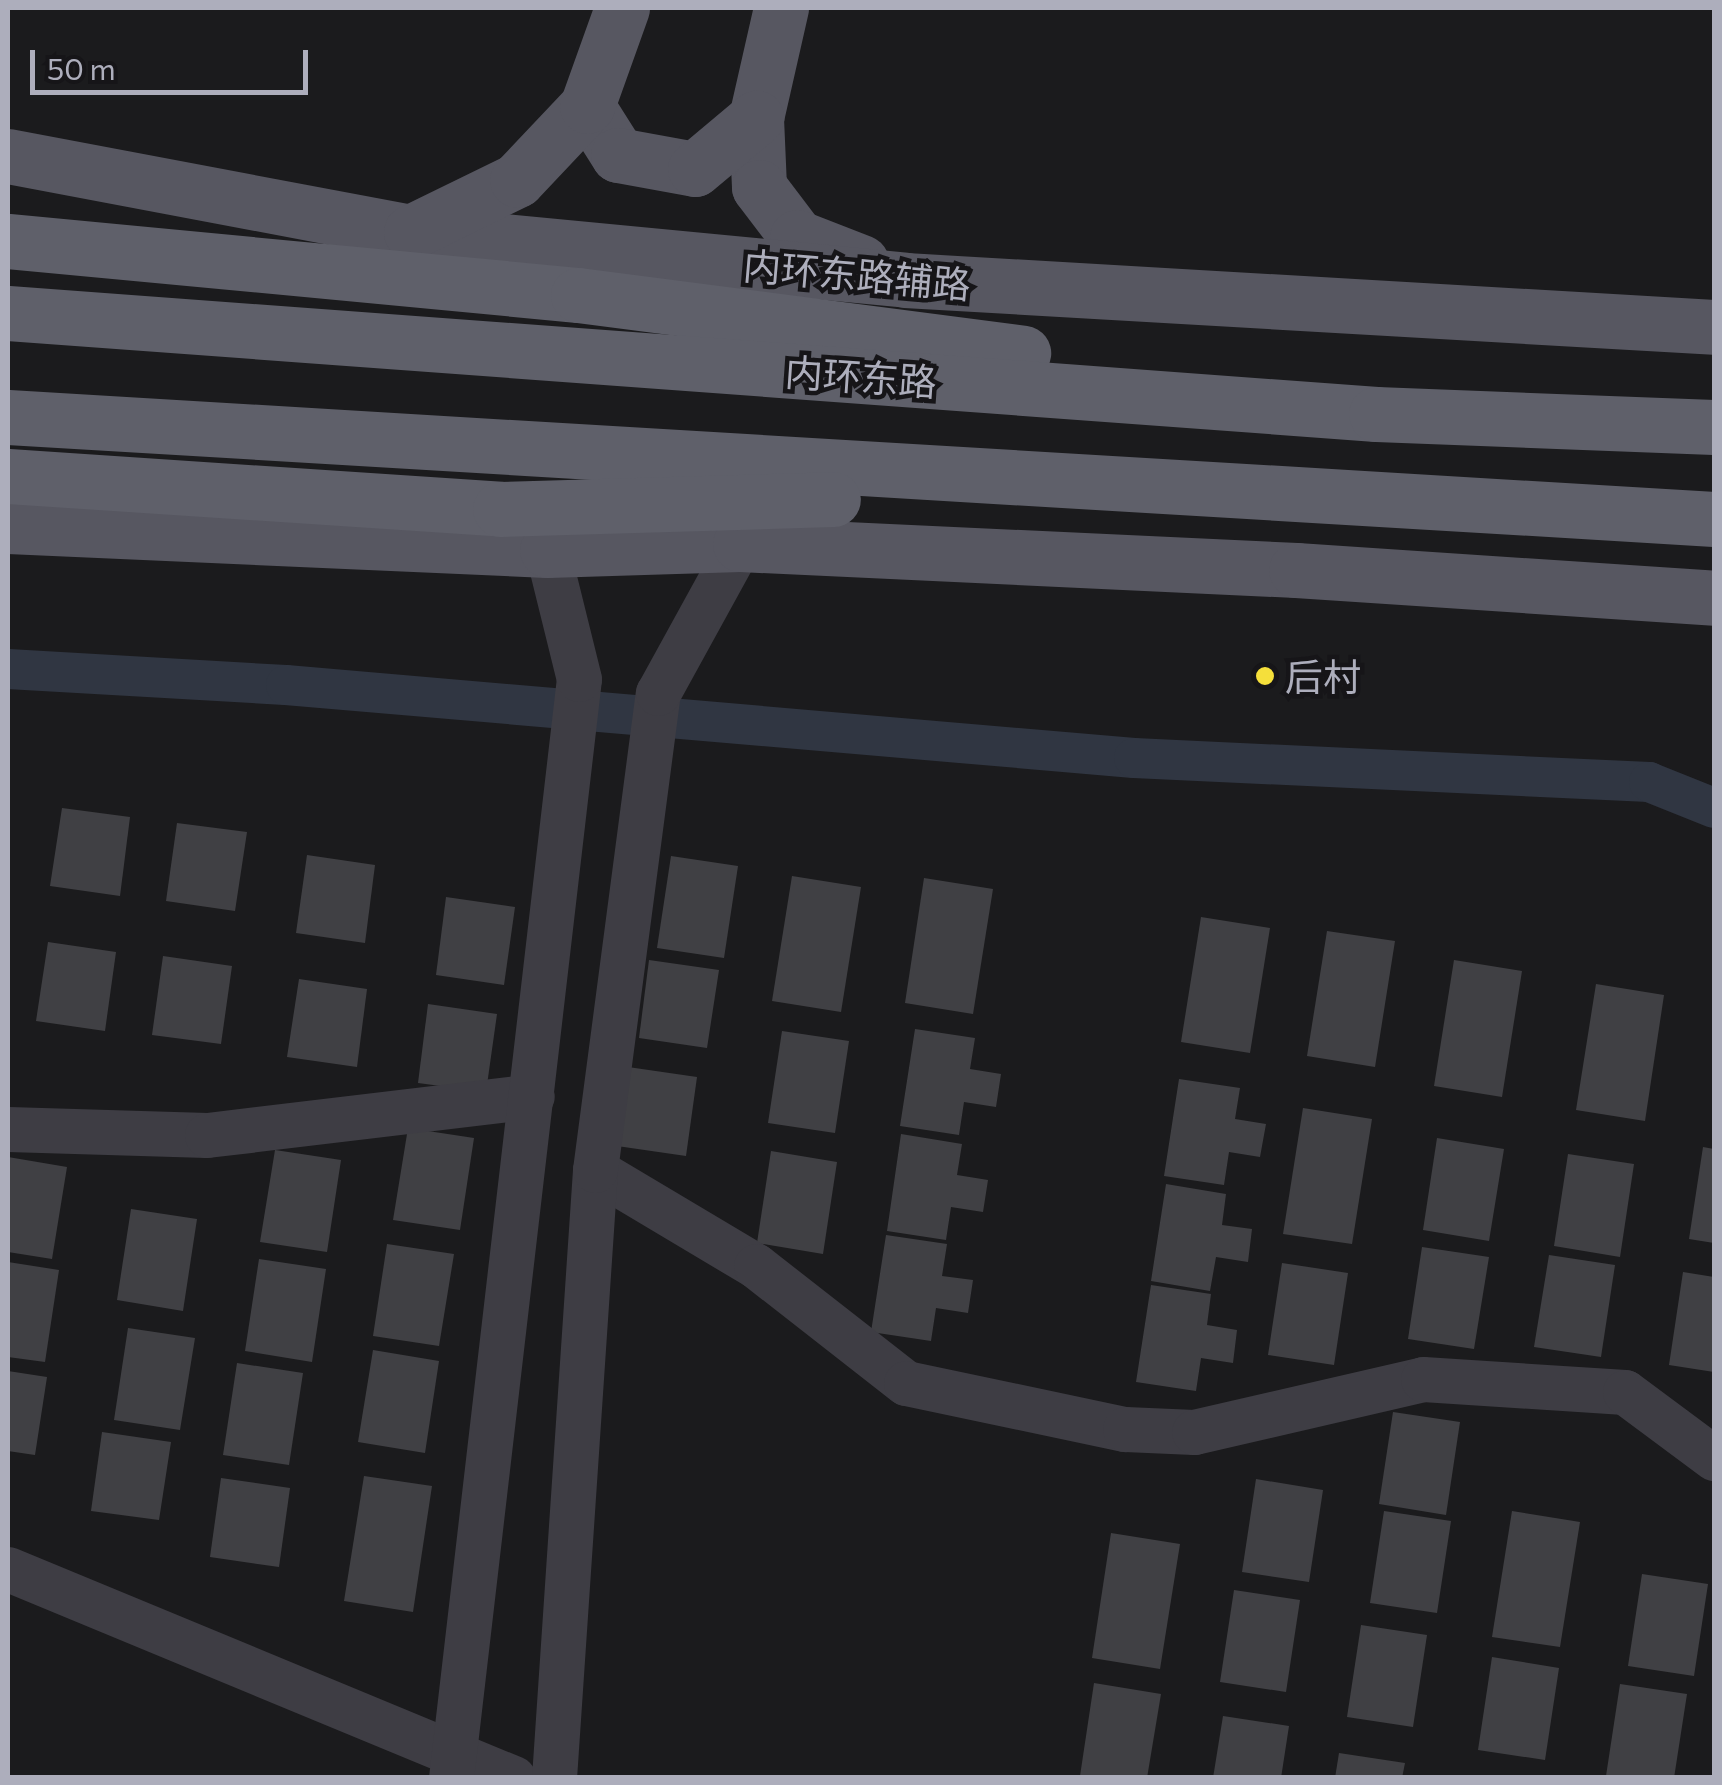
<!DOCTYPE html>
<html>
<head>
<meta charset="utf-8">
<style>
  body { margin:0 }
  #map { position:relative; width:1722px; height:1785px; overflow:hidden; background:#1b1b1d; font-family:Commissioner,"Noto Sans SC",sans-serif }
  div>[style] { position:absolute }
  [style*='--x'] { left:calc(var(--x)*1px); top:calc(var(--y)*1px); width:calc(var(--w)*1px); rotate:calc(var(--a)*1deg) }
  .canal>* { height:40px; margin:-20px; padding:0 20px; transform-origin:20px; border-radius:20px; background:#303642 }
  .building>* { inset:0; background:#404044 }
  .minor>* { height:45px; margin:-22.5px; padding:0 22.5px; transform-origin:22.5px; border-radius:22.5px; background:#3e3d44 }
  .primary>* { height:55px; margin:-27.5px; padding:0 27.5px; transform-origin:27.5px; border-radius:27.5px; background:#575761 }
  .trunk>* { height:55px; margin:-27.5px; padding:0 27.5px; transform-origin:27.5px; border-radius:27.5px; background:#5f606a }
  .dots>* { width:28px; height:28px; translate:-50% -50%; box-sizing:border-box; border:5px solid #161518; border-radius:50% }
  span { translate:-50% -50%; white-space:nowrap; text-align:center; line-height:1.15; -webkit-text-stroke:9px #161518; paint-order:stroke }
  .street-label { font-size:38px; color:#adaebc }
  .poi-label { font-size:38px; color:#adaebc }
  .left { translate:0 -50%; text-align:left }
  .frame { position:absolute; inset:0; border:10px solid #adaebc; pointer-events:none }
  .scale { position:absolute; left:30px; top:50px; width:278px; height:45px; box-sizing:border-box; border:5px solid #adaebc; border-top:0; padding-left:12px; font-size:30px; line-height:35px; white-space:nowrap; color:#adaebc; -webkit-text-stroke:8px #161518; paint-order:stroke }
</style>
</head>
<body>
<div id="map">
  <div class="canal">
    <div style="--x:8;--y:669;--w:278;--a:3.3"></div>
    <div style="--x:286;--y:685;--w:851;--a:4.92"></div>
    <div style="--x:1134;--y:758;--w:516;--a:2.67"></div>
    <div style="--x:1649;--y:782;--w:70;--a:21.8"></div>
  </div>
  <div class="building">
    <div style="clip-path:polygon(62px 808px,130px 817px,120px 896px,50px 886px)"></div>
    <div style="clip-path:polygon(177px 823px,247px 832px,235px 911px,166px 901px)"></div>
    <div style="clip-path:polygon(307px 855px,375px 865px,365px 943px,296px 933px)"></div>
    <div style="clip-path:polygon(671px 856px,738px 866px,724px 958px,657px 948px)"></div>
    <div style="clip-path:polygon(792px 876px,861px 887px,841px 1012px,772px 1001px)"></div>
    <div style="clip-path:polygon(924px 878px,993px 889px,973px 1014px,905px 1003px)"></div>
    <div style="clip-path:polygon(446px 897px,515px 907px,504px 985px,436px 975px)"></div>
    <div style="clip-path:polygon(1201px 917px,1270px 928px,1250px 1053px,1181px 1042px)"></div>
    <div style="clip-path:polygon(1327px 931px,1395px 941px,1375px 1067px,1307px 1056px)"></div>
    <div style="clip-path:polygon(48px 942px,116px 952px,105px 1031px,36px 1021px)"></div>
    <div style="clip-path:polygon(163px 956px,232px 966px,221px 1044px,152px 1035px)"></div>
    <div style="clip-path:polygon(649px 960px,719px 970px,707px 1048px,639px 1038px)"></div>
    <div style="clip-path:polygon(1454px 960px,1522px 971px,1502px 1097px,1434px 1086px)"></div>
    <div style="clip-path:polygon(299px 979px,367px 989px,357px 1067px,287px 1057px)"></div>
    <div style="clip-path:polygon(1596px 984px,1664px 995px,1645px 1121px,1576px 1110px)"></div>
    <div style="clip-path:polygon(428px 1004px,497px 1014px,486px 1092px,418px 1083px)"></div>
    <div style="clip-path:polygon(915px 1029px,975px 1038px,970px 1069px,1001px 1074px,996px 1107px,964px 1102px,959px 1135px,900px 1126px)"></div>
    <div style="clip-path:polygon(782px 1031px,849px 1041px,835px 1133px,768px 1123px)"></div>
    <div style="clip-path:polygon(628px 1067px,697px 1077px,686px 1156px,617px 1146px)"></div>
    <div style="clip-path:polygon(1179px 1079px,1240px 1088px,1235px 1119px,1266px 1124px,1260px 1157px,1229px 1152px,1224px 1185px,1164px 1176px)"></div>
    <div style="clip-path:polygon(1303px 1108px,1372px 1119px,1352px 1244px,1283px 1234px)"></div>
    <div style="clip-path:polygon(408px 1128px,474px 1138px,460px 1230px,393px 1220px)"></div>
    <div style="clip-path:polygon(901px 1134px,962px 1144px,957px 1175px,988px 1180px,983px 1212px,951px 1207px,946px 1240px,887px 1231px)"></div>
    <div style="clip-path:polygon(1437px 1138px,1504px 1149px,1489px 1241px,1423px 1230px)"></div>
    <div style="clip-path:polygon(1703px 1147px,1714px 1149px,1714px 1243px,1689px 1239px)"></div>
    <div style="clip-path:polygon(275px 1150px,341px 1160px,327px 1252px,260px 1242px)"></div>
    <div style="clip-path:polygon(771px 1151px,837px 1162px,823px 1254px,757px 1243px)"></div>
    <div style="clip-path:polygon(1568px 1154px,1634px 1164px,1620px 1257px,1554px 1246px)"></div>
    <div style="clip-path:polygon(8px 1157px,67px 1167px,52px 1259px,8px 1252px)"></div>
    <div style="clip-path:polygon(1166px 1184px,1226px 1194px,1222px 1225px,1252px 1229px,1248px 1262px,1216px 1257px,1210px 1291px,1151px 1281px)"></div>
    <div style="clip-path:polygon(131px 1209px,197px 1219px,183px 1311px,117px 1300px)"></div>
    <div style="clip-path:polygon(886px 1235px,947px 1244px,942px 1276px,973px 1280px,968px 1313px,936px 1308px,931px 1341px,871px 1332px)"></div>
    <div style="clip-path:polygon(387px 1244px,454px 1254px,439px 1346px,373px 1336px)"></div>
    <div style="clip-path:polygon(1422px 1247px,1489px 1257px,1474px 1349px,1408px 1339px)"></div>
    <div style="clip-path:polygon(1549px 1255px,1615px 1265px,1601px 1357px,1534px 1347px)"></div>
    <div style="clip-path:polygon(259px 1259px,326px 1269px,312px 1362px,245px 1351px)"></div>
    <div style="clip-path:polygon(8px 1262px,59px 1270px,45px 1362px,8px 1357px)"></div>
    <div style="clip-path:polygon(1282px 1263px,1348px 1273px,1334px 1365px,1268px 1355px)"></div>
    <div style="clip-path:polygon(1683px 1272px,1714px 1277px,1714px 1372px,1669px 1365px)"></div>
    <div style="clip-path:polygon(1151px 1285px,1211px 1294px,1207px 1325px,1237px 1330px,1233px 1363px,1201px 1358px,1196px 1391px,1136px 1382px)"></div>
    <div style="clip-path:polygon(128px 1328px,195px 1338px,180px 1430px,114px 1420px)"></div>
    <div style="clip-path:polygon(373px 1350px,439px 1361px,425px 1453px,358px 1442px)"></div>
    <div style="clip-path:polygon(237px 1363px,303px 1373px,289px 1465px,223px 1455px)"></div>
    <div style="clip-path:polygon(8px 1371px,47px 1377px,35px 1455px,8px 1451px)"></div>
    <div style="clip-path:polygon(1393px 1412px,1460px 1422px,1446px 1515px,1379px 1504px)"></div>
    <div style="clip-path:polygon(102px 1432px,171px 1442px,159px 1520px,91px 1511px)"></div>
    <div style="clip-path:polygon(364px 1476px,432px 1486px,413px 1612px,344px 1601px)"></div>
    <div style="clip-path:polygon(221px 1478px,290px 1488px,279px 1567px,210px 1557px)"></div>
    <div style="clip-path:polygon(1256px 1479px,1323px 1490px,1309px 1582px,1242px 1572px)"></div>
    <div style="clip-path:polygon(1384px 1511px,1451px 1521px,1437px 1613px,1370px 1603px)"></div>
    <div style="clip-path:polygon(1512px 1511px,1580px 1522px,1560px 1647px,1492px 1637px)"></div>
    <div style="clip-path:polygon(1111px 1533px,1180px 1544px,1160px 1669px,1092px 1658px)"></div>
    <div style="clip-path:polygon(1642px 1574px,1708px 1584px,1694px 1676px,1628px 1666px)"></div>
    <div style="clip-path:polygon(1234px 1590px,1300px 1600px,1286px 1692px,1220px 1682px)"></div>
    <div style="clip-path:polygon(1361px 1625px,1427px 1635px,1413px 1727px,1347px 1717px)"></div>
    <div style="clip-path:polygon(1492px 1657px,1559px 1668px,1545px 1760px,1478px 1750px)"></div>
    <div style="clip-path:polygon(1094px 1683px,1161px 1694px,1147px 1778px,1080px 1776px)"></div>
    <div style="clip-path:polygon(1620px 1684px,1687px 1694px,1674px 1778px,1606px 1776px)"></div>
    <div style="clip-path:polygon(1223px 1716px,1289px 1726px,1281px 1778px,1213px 1778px)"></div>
    <div style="clip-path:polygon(1339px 1753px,1405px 1763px,1402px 1778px,1335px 1778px)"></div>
  </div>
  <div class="minor">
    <div style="--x:8;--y:1129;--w:199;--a:1.7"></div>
    <div style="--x:207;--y:1135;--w:327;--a:-6.8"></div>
    <div style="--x:595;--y:1170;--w:187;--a:30.8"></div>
    <div style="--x:756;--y:1266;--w:190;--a:38"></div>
    <div style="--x:906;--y:1383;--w:224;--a:11.9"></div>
    <div style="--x:1125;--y:1429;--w:69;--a:2.5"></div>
    <div style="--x:1194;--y:1432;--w:235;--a:-13"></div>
    <div style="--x:1423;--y:1379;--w:202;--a:3.7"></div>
    <div style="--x:1625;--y:1392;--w:111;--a:36.6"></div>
    <div style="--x:8;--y:1569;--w:547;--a:22.48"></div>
    <div style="--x:451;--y:1778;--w:1106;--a:-83.36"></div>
    <div style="--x:579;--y:679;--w:133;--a:-103.9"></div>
    <div style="--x:554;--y:1778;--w:609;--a:-86.14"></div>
    <div style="--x:595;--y:1170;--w:481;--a:-82.5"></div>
    <div style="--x:658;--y:693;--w:170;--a:-61.2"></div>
  </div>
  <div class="primary">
    <div style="--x:781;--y:8;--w:113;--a:102.8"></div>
    <div style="--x:756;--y:118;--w:69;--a:87.5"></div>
    <div style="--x:759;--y:187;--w:63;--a:52.8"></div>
    <div style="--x:797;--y:237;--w:69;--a:21.3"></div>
    <div style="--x:587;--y:106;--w:58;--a:57.7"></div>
    <div style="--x:618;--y:155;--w:78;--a:10.3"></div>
    <div style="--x:695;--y:169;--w:80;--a:-39.9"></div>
    <div style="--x:8;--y:156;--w:410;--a:10.7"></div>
    <div style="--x:411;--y:232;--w:496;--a:5.5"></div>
    <div style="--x:905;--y:280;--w:810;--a:3.32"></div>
    <div style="--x:411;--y:232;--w:118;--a:-26.1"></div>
    <div style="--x:517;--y:180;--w:102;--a:-46.6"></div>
    <div style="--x:587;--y:106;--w:104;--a:-70.3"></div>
    <div style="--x:8;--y:526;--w:540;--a:2.55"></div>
    <div style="--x:547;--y:550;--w:193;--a:-1.8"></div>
    <div style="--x:740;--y:544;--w:557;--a:2.68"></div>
    <div style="--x:1296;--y:570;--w:419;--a:3.8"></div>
  </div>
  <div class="trunk">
    <div style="--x:8;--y:241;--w:573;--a:5.41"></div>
    <div style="--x:578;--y:295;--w:449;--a:7.4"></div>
    <div style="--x:8;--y:313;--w:1372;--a:4.22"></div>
    <div style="--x:1376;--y:414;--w:338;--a:2.2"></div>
    <div style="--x:8;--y:417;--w:1709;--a:3.42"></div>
    <div style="--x:8;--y:476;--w:493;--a:3.8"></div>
    <div style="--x:500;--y:509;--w:333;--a:-1.7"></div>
  </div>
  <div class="dots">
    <div style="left:1265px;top:676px;background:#f5df3b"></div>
  </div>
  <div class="street-label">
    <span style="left:857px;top:274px;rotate:5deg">内环东路辅路</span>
    <span style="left:861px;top:376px;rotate:4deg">内环东路</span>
  </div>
  <div class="poi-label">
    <span class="left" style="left:1285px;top:676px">后村</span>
  </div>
  <div class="frame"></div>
  <div class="scale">50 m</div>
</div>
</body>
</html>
